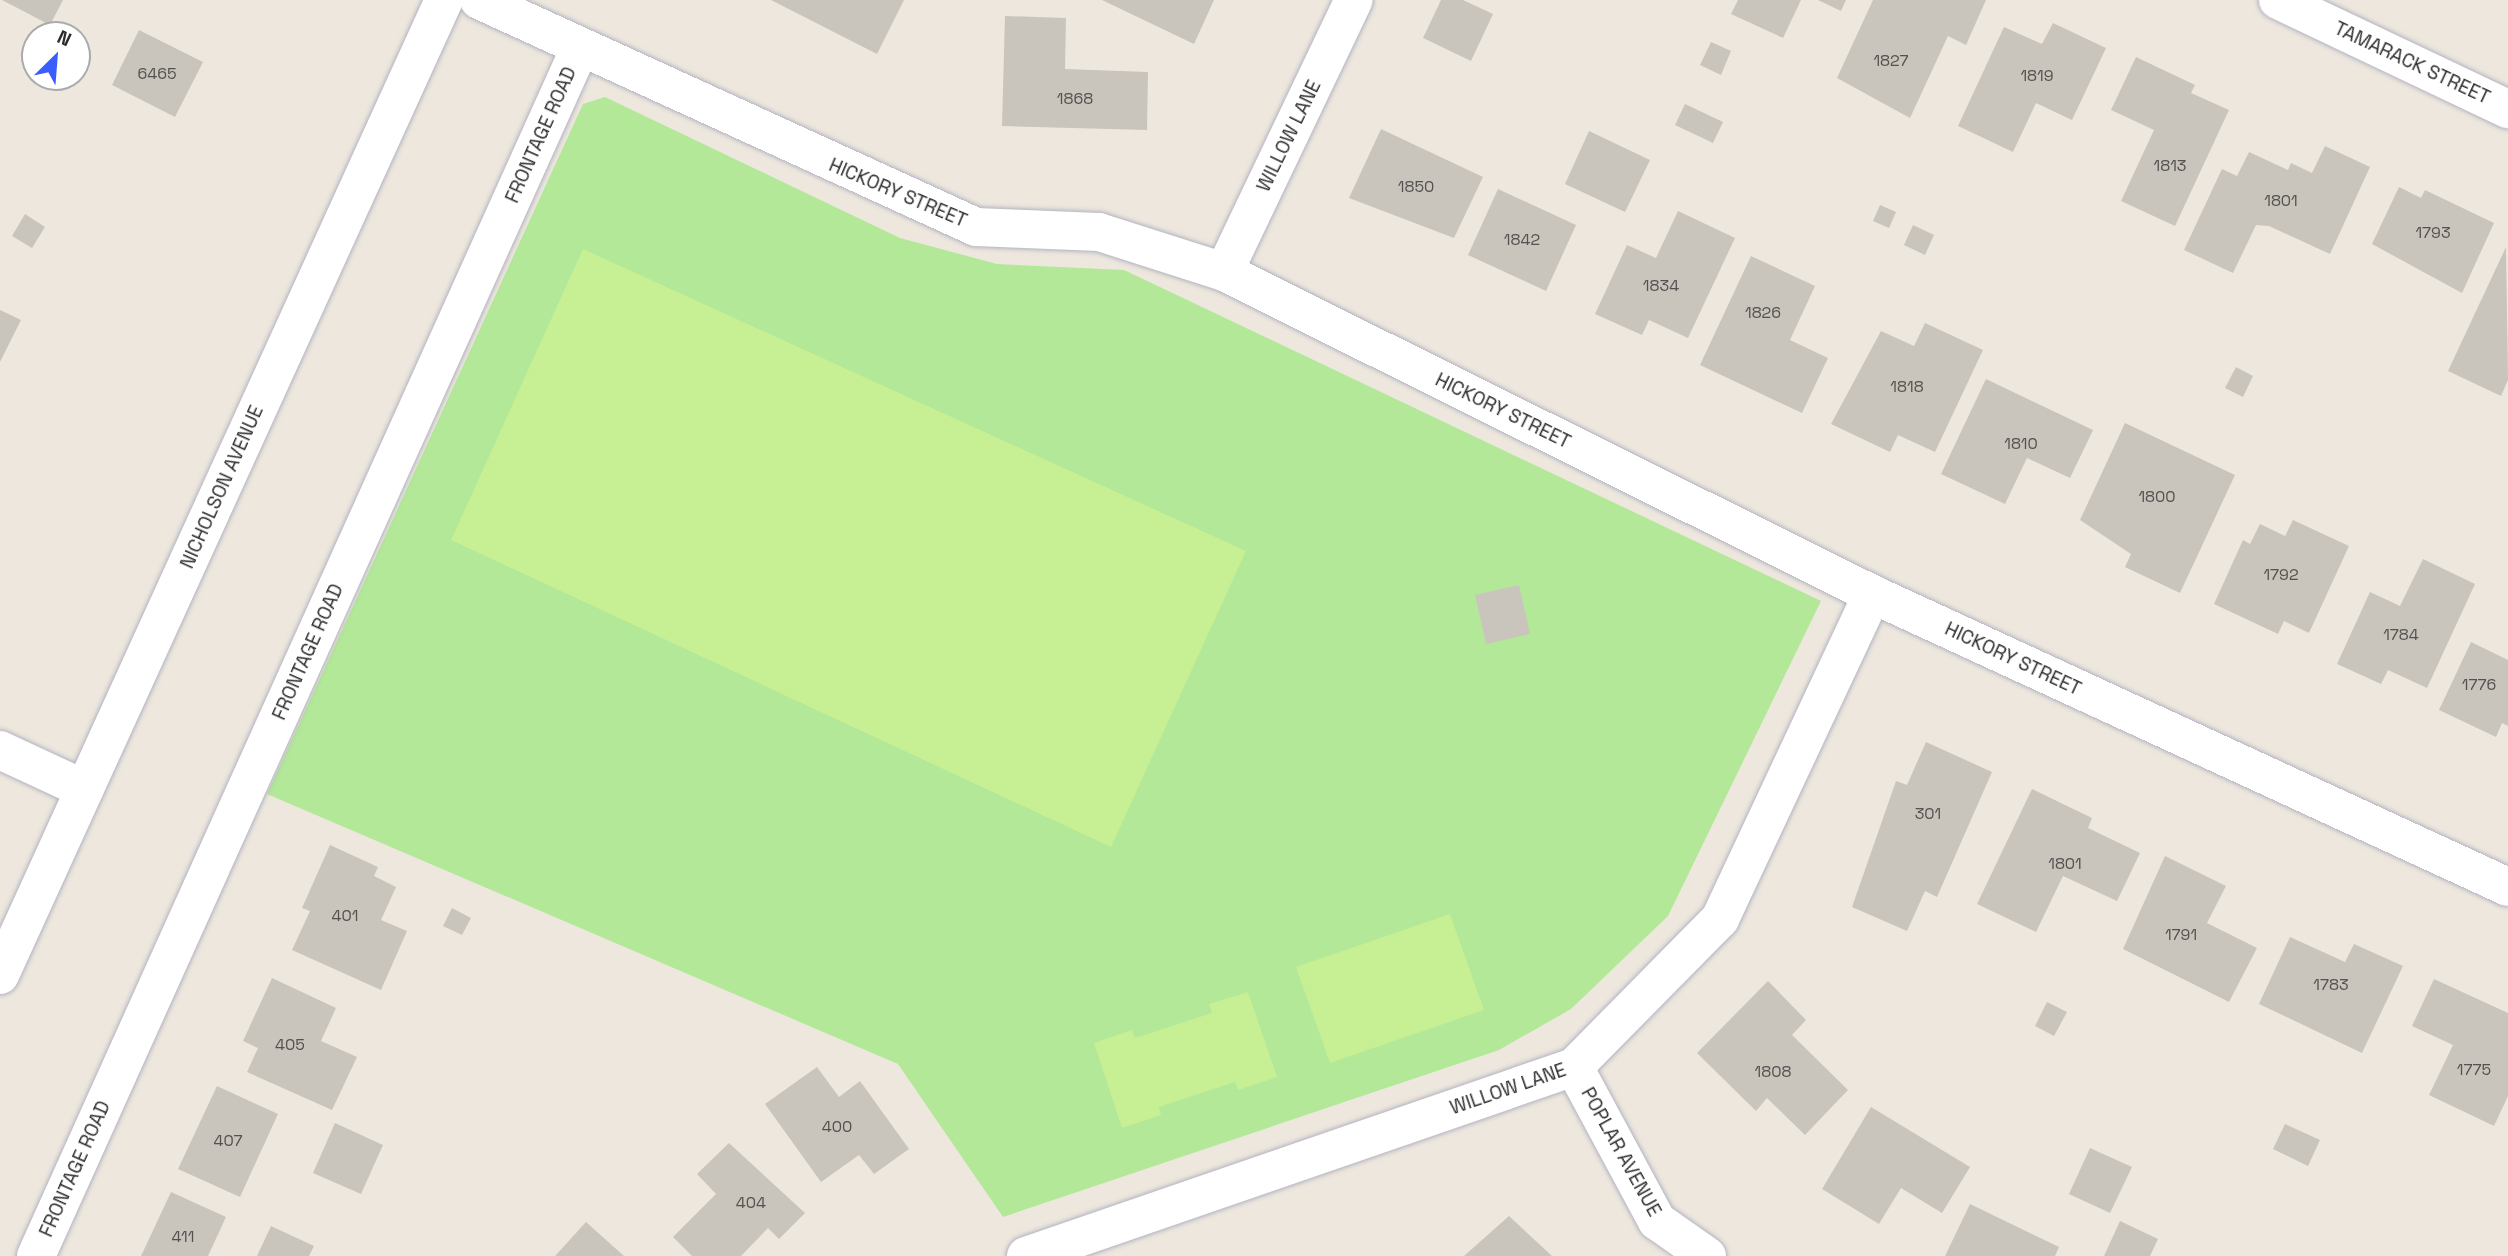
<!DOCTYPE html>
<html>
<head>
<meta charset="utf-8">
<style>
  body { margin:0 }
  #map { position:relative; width:2508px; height:1256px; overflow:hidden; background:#eee7de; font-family:"Space Grotesk",sans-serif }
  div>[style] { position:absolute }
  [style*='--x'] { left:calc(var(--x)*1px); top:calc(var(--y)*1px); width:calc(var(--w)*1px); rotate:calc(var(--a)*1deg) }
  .green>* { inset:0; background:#b2e898 }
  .pitch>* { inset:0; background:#c7ef93 }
  .building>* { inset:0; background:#c9c5bc }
  .roads { filter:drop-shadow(0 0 2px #b2b4c0) drop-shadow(0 0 2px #b2b4c0) }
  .minor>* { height:38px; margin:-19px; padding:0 19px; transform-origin:19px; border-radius:19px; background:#fff }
  .secondary>* { height:38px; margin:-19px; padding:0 19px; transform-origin:19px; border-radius:19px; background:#fff }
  span { translate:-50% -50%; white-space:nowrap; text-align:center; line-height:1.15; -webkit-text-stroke:6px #fff; paint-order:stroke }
  .number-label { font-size:16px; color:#535250 }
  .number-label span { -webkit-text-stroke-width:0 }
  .street-label { font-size:19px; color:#2c2c2c }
  .north { position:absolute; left:21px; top:21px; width:70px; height:70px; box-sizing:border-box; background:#fff; border:2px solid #ababab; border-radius:50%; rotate:25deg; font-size:19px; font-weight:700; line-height:28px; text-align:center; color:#2c2c2c }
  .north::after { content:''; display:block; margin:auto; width:24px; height:32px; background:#3a5dff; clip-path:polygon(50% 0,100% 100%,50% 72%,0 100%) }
</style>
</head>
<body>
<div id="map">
  <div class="green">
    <div style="clip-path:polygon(605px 97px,900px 238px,997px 264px,1124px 270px,1821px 601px,1668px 916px,1571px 1009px,1499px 1050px,1003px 1217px,898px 1064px,267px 794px,583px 104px)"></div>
  </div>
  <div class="pitch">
    <div style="clip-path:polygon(583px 249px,1246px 551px,1111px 847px,451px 540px)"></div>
    <div style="clip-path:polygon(1450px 914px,1484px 1010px,1330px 1063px,1296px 967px)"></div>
    <div style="clip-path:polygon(1248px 992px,1277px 1077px,1238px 1090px,1235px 1082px,1159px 1107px,1161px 1115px,1122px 1128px,1094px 1043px,1132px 1030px,1135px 1038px,1212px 1013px,1209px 1004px)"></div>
  </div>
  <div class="building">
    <div style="clip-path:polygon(2px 0,63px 0,50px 25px)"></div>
    <div style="clip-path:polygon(771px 0,904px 0,877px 54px)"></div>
    <div style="clip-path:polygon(1102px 0,1214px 0,1194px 44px)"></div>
    <div style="clip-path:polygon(1441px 0,1463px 0,1493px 14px,1471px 61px,1423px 38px)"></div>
    <div style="clip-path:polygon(1738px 0,1801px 0,1783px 38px,1731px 14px)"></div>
    <div style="clip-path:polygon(1818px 0,1846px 0,1841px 11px)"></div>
    <div style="clip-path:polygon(1873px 0,1986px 0,1966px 45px,1948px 36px,1910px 118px,1837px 78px)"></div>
    <div style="clip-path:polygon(1005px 16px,1066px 18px,1065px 69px,1148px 72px,1147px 130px,1002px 126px)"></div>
    <div style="clip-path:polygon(2053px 23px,2106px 48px,2072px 120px,2036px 103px,2013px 152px,1958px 126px,2004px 27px,2042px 44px)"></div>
    <div style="clip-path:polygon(139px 30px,203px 62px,175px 117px,112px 85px)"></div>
    <div style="clip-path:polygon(1711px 42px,1731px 51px,1721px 75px,1700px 65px)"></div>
    <div style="clip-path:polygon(2136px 57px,2195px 85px,2191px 93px,2229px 110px,2175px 226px,2121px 201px,2154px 130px,2111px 110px)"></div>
    <div style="clip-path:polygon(1685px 104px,1723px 122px,1713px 143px,1675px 125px)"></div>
    <div style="clip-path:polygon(1381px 129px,1483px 177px,1454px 238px,1349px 198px)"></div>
    <div style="clip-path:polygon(1589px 131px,1650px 160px,1625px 212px,1565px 184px)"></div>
    <div style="clip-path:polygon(2325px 146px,2370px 167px,2330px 254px,2269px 226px,2256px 225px,2233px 273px,2184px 250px,2222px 169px,2237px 176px,2249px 152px,2288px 170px,2291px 163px,2312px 173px)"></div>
    <div style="clip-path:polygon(2399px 187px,2421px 198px,2425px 190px,2494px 223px,2462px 293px,2372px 244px)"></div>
    <div style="clip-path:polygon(1498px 189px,1576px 225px,1546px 291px,1468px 255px)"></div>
    <div style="clip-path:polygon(1880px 205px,1896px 212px,1889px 228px,1873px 221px)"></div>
    <div style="clip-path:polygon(1678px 211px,1735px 238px,1688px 338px,1649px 320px,1642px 335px,1595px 314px,1627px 245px,1656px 258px)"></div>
    <div style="clip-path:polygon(25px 214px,45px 227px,32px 248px,12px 236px)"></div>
    <div style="clip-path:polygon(1913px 225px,1934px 235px,1925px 255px,1904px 245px)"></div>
    <div style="clip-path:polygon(2506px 247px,2508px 380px,2501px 396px,2448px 371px)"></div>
    <div style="clip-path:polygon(1751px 256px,1815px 286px,1790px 340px,1828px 358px,1802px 413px,1700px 365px)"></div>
    <div style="clip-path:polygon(0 310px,21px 320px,0 362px)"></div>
    <div style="clip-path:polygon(1925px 323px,1983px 350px,1935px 452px,1898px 435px,1890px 452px,1831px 424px,1881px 331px,1914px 346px)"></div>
    <div style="clip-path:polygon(2236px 367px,2253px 376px,2243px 397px,2225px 388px)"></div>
    <div style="clip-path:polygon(1986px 379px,2093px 430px,2070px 478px,2027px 458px,2005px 504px,1941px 474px)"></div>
    <div style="clip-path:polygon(2125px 423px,2235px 475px,2180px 593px,2125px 567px,2131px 554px,2080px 520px)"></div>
    <div style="clip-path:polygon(2293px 520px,2349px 546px,2309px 633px,2284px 621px,2278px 634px,2214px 604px,2243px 540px,2250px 544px,2260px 524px,2285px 536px)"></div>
    <div style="clip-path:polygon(2423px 559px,2475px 584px,2427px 688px,2388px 670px,2381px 684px,2337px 664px,2370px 592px,2400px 606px)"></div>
    <div style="clip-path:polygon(1519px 585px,1530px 634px,1486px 644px,1475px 595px)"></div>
    <div style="clip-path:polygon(2471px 642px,2508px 660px,2508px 726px,2502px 723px,2496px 737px,2439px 710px)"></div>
    <div style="clip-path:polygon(1926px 742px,1992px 772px,1937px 897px,1925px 891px,1907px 931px,1852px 907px,1896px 781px,1907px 785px)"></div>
    <div style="clip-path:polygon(2032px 789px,2092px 818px,2088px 828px,2140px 853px,2117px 901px,2063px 876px,2036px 932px,1977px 904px)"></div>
    <div style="clip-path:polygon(330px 845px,378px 867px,374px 876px,396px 887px,381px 920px,407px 931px,381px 990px,292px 950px,310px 911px,302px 908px)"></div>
    <div style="clip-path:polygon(2165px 856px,2226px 886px,2207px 923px,2257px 948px,2229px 1002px,2123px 949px)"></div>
    <div style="clip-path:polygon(452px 908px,471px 918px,462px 935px,443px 926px)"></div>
    <div style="clip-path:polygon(2290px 937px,2345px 962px,2354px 944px,2403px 966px,2362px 1053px,2259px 1004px)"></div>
    <div style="clip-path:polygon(272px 978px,336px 1008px,321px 1041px,357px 1057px,332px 1110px,247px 1072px,258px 1048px,243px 1041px)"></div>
    <div style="clip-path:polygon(2434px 979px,2508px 1013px,2508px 1096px,2494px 1126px,2429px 1095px,2453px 1045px,2412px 1026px)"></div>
    <div style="clip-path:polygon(1768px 981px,1806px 1020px,1792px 1035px,1848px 1090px,1805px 1135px,1767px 1098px,1756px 1111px,1697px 1053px)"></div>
    <div style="clip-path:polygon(2047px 1002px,2067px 1012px,2054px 1036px,2035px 1026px)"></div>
    <div style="clip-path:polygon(817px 1067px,839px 1097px,860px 1081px,909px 1149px,874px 1174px,859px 1155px,821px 1182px,765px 1104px)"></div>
    <div style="clip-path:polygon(217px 1086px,278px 1114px,240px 1197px,178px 1169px)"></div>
    <div style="clip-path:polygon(1871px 1107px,1970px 1167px,1942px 1213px,1901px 1188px,1879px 1224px,1822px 1189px)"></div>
    <div style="clip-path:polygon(335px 1123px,383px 1145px,361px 1194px,313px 1173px)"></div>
    <div style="clip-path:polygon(2285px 1124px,2320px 1140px,2308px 1166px,2273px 1149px)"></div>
    <div style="clip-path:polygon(729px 1143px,805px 1213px,779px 1239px,768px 1228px,741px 1256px,692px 1256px,673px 1237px,716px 1194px,697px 1174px)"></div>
    <div style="clip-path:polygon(2090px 1148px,2132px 1167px,2110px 1213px,2069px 1194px)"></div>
    <div style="clip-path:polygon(171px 1192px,226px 1217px,208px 1256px,141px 1256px)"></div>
    <div style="clip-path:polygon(1970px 1204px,2059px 1247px,2055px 1256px,1945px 1256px)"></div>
    <div style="clip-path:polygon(1509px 1216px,1552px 1256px,1464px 1256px)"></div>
    <div style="clip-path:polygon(2120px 1221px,2158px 1239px,2150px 1256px,2104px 1256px)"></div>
    <div style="clip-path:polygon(586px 1222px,624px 1256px,555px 1256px)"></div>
    <div style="clip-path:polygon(271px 1226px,314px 1246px,309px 1256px,257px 1256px)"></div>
  </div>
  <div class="roads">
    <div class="minor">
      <div style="--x:479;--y:0;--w:546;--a:24.55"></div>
      <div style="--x:976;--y:227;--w:123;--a:2.3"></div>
      <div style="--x:1099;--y:232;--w:131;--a:17.7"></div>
      <div style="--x:1224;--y:272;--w:724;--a:26.42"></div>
      <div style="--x:1872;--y:594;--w:700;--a:24.74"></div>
      <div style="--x:2278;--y:0;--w:255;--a:25.4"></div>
      <div style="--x:1224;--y:272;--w:301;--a:-64.5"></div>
      <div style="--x:0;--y:750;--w:93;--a:24.9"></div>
      <div style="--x:1574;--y:1067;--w:175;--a:61.7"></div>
      <div style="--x:1657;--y:1221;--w:61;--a:35"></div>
      <div style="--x:36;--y:1256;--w:1325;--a:-65.76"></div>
      <div style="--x:1026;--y:1256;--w:580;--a:-19.03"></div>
      <div style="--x:1574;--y:1067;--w:208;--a:-45.4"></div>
      <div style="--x:1720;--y:919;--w:359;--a:-64.9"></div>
    </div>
    <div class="secondary">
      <div style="--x:0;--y:975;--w:1071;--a:-65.52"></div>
    </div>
  </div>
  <div class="number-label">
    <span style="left:1891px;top:61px">1827</span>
    <span style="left:157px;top:74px">6465</span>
    <span style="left:2037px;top:76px">1819</span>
    <span style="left:1075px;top:99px">1868</span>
    <span style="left:2170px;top:166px">1813</span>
    <span style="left:1416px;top:187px">1850</span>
    <span style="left:2281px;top:201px">1801</span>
    <span style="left:2433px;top:233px">1793</span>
    <span style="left:1522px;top:240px">1842</span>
    <span style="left:1661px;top:286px">1834</span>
    <span style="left:1763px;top:313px">1826</span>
    <span style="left:1907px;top:387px">1818</span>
    <span style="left:2021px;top:444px">1810</span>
    <span style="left:2157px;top:497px">1800</span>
    <span style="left:2281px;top:575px">1792</span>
    <span style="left:2401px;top:635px">1784</span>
    <span style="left:2479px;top:685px">1776</span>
    <span style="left:1928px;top:814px">301</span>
    <span style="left:2065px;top:864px">1801</span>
    <span style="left:345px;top:916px">401</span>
    <span style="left:2181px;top:935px">1791</span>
    <span style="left:2331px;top:985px">1783</span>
    <span style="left:290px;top:1045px">405</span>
    <span style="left:2474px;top:1070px">1775</span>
    <span style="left:1773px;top:1072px">1808</span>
    <span style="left:837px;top:1127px">400</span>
    <span style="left:228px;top:1141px">407</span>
    <span style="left:751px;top:1203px">404</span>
    <span style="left:183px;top:1237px">411</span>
  </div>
  <div class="street-label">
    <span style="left:2412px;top:63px;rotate:25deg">TAMARACK STREET</span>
    <span style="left:541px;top:135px;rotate:-66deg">FRONTAGE ROAD</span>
    <span style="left:1289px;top:136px;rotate:-64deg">WILLOW LANE</span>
    <span style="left:898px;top:193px;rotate:23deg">HICKORY STREET</span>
    <span style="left:1503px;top:411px;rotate:26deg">HICKORY STREET</span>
    <span style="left:222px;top:487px;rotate:-66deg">NICHOLSON AVENUE</span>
    <span style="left:308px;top:652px;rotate:-66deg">FRONTAGE ROAD</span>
    <span style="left:2013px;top:659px;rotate:25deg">HICKORY STREET</span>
    <span style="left:1508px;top:1089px;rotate:-19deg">WILLOW LANE</span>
    <span style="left:1621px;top:1152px;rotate:61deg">POPLAR AVENUE</span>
    <span style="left:75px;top:1169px;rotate:-66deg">FRONTAGE ROAD</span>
  </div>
  <div class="north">N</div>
</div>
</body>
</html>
